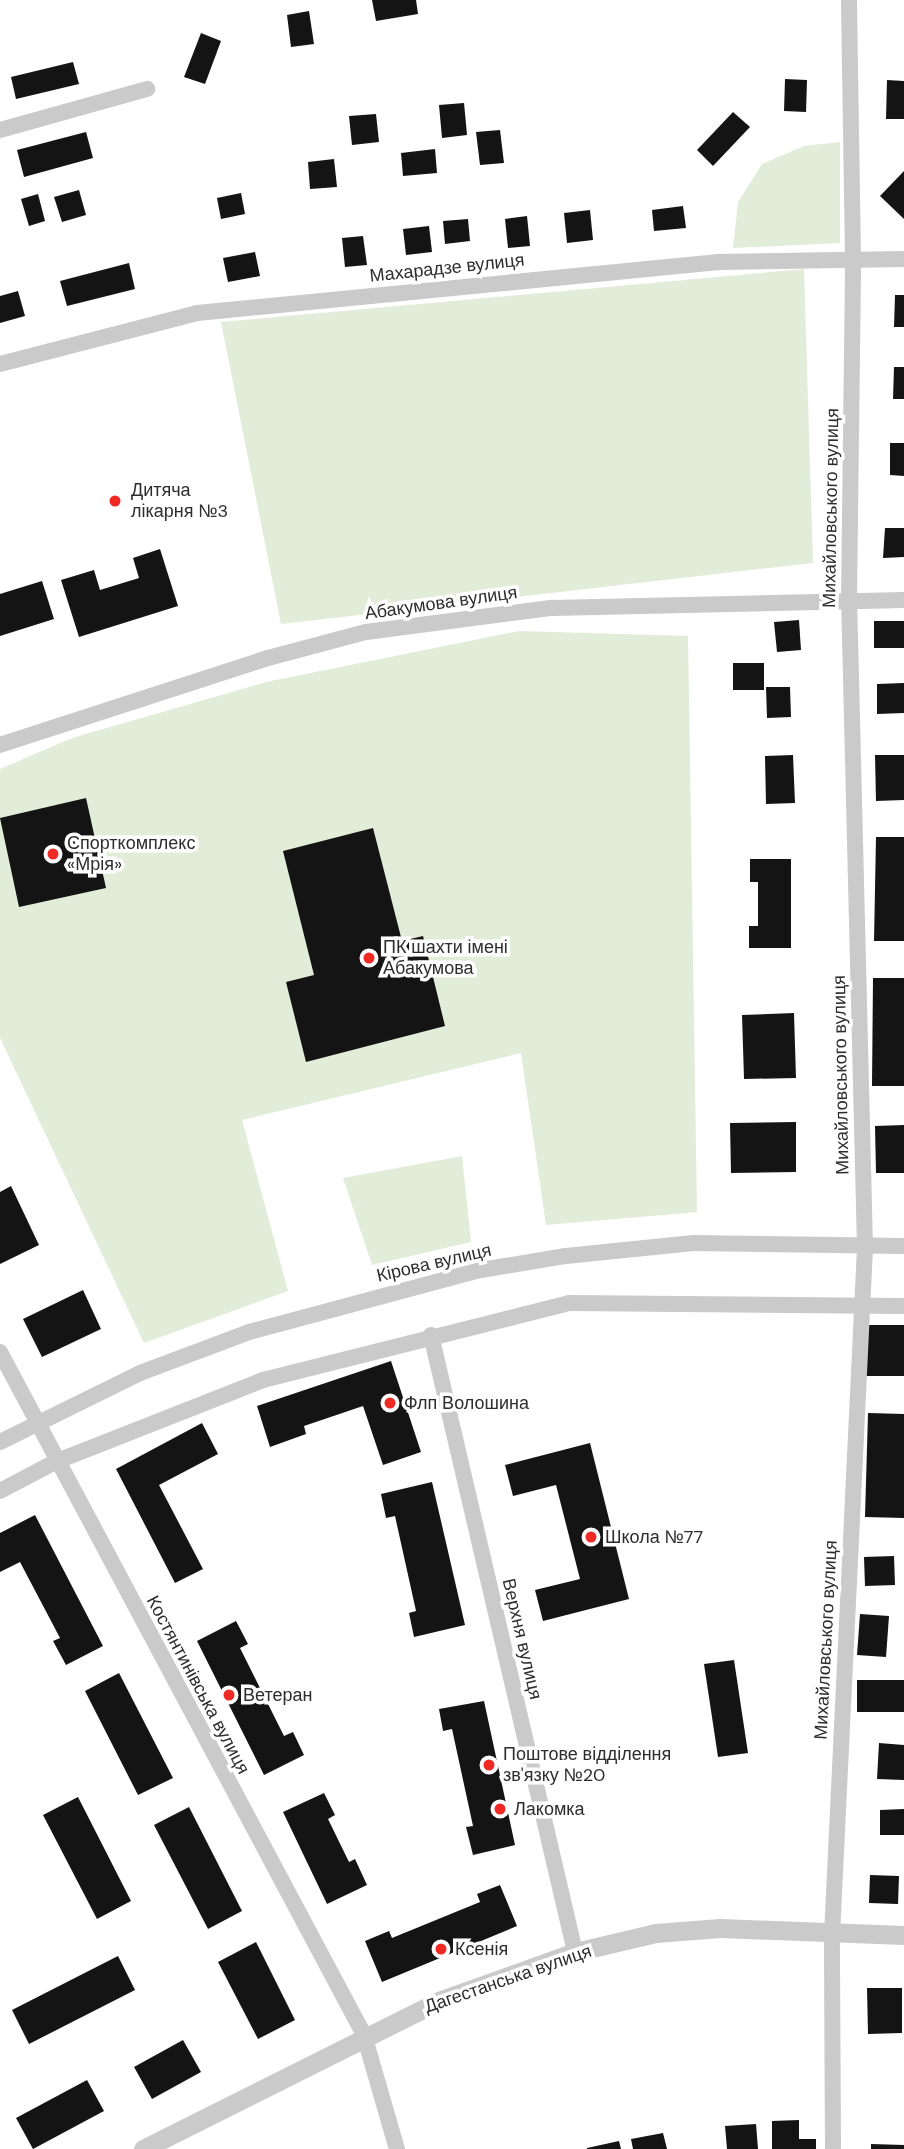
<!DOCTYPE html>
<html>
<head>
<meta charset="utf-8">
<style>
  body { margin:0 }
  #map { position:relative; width:904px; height:2149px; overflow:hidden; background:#fff; font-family:"DM Sans",sans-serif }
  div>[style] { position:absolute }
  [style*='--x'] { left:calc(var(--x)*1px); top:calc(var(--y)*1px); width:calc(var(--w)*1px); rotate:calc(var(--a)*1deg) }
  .green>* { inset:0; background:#e1ecd9 }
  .building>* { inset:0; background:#141414 }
  .minor>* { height:16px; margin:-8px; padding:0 8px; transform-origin:8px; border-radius:8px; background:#cacaca }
  .tertiary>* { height:19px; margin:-9.5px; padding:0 9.5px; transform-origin:9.5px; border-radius:9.5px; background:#cacaca }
  .dots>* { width:19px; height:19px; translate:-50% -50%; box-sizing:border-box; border:4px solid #fff; border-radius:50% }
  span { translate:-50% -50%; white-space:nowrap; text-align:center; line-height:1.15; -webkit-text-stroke:7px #fff; paint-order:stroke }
  .street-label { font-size:18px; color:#2d2d2d }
  .poi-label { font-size:18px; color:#2d2d2d }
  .left { translate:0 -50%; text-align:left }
</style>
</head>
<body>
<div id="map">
  <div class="green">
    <div style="clip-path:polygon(840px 142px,840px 243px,733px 248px,738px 202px,762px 164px,804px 146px)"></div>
    <div style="clip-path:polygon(804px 269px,813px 563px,281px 624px,221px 322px)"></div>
    <div style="clip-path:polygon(519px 631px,688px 636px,697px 1212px,546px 1225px,521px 1053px,242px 1120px,288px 1291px,144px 1343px,0 1038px,0 769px,72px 738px,266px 682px)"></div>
    <div style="clip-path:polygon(462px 1156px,471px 1242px,372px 1265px,343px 1178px)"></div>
  </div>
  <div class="building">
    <div style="clip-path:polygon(372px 0,416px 0,418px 14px,376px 21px)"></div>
    <div style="clip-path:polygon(309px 11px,314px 44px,291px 47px,287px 15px)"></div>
    <div style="clip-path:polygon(201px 33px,221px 41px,205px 84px,184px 77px)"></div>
    <div style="clip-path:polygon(73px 62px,79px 84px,16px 99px,11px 77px)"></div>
    <div style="clip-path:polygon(785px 79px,807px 80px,806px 112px,784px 111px)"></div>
    <div style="clip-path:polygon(887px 80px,904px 81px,904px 119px,886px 119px)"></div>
    <div style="clip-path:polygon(464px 103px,467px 135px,442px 138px,439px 105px)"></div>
    <div style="clip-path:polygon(733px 112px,750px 127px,713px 166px,697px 150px)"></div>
    <div style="clip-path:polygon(376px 114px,379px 142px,352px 145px,349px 116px)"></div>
    <div style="clip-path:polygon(500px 130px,504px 163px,480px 165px,476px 132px)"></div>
    <div style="clip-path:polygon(86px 132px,93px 158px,24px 177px,17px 150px)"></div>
    <div style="clip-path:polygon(435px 149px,437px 173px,403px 176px,401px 153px)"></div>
    <div style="clip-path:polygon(334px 159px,337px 187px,310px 189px,308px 162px)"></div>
    <div style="clip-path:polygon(904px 171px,904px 219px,880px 196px)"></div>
    <div style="clip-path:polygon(79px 190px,86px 215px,62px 222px,54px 197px)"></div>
    <div style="clip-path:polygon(241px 193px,245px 214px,221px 219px,217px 198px)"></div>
    <div style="clip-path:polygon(38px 194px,45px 221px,29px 226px,21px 199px)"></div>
    <div style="clip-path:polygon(683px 206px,686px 228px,654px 231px,652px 210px)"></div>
    <div style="clip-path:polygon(590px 210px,593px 240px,567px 243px,564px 213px)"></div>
    <div style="clip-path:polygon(527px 216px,530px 246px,508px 248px,505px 219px)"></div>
    <div style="clip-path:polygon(468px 219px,470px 241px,445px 244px,443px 221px)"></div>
    <div style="clip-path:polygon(429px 226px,432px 252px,406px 255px,403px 229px)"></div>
    <div style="clip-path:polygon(363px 236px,367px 265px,345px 267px,342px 238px)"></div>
    <div style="clip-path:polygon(255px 252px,260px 276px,228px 282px,223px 258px)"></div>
    <div style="clip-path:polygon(129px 263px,135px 289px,67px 306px,60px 281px)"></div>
    <div style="clip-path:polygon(18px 291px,25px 316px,0 323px,0 296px)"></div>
    <div style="clip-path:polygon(895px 295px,904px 295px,904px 327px,894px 327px)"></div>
    <div style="clip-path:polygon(894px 367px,904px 367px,904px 399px,893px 399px)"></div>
    <div style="clip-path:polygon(890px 443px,904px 443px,904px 476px,890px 475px)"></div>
    <div style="clip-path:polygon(885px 528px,904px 528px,904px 557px,883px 558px)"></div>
    <div style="clip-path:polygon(160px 549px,178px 606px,79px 637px,61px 580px,94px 570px,100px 590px,139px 578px,133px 558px)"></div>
    <div style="clip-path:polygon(42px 581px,54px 619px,0 636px,0 594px)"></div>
    <div style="clip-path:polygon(799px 620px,801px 650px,777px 652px,774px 622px)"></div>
    <div style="clip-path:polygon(874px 621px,904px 621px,904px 648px,874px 648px)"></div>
    <div style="clip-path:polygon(733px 663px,764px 663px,764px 690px,733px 690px)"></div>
    <div style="clip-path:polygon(904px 683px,904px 713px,877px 714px,877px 684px)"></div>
    <div style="clip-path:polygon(766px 687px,790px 687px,791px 717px,767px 718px)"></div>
    <div style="clip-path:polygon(793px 755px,795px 803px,766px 804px,765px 756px)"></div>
    <div style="clip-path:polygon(875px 755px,904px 755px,904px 800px,876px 801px)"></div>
    <div style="clip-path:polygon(86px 798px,106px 888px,19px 907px,0 818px)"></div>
    <div style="clip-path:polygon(373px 828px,402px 941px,423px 936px,445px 1026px,306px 1062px,286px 982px,314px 975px,283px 851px)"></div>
    <div style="clip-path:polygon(876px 837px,904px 837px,904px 941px,874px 941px)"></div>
    <div style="clip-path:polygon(750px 859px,791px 859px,791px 948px,749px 948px,749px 926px,758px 926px,758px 882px,750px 882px)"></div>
    <div style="clip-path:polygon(873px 978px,904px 978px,904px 1086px,872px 1086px)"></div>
    <div style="clip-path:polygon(794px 1013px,796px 1078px,744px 1079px,742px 1015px)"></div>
    <div style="clip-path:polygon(796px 1122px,796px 1172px,731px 1173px,730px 1123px)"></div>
    <div style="clip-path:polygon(904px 1125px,904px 1173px,876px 1173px,875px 1126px)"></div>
    <div style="clip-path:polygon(11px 1186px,39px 1245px,0 1264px,0 1192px)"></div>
    <div style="clip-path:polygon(83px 1290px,101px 1329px,42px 1357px,23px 1319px)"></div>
    <div style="clip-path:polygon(867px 1325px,904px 1325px,904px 1376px,866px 1376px)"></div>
    <div style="clip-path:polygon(391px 1361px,421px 1452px,383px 1465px,363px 1406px,304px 1426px,306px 1434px,270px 1447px,257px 1406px)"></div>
    <div style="clip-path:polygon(868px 1413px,904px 1414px,904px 1518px,865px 1517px)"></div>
    <div style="clip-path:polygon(202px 1423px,218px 1454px,159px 1485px,203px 1569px,175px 1583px,116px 1469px)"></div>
    <div style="clip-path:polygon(590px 1443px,629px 1599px,543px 1621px,535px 1590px,580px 1579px,556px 1485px,513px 1496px,505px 1465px)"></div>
    <div style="clip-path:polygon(432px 1482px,465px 1625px,414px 1637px,409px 1613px,416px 1611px,395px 1516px,386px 1518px,381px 1494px)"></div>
    <div style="clip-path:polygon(35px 1515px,103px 1646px,66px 1665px,53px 1641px,60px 1638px,20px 1562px,0 1572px,0 1533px)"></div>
    <div style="clip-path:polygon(894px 1556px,895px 1585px,865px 1586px,864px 1557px)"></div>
    <div style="clip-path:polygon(860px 1614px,889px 1616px,886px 1657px,857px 1655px)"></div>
    <div style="clip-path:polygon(236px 1621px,248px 1644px,240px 1648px,284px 1736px,293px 1732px,304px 1755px,264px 1775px,197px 1641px)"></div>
    <div style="clip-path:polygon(734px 1660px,748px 1753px,718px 1757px,704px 1664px)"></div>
    <div style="clip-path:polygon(119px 1673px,173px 1778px,138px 1795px,85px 1691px)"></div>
    <div style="clip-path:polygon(857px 1680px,904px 1680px,904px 1712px,857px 1712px)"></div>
    <div style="clip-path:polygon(484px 1701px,515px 1845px,473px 1855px,466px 1827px,473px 1826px,452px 1729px,443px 1731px,439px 1709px)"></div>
    <div style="clip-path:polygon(879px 1743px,904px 1745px,904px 1780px,877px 1779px)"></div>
    <div style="clip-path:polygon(324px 1793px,335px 1815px,328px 1819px,349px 1862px,355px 1859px,367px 1885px,327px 1904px,283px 1812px)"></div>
    <div style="clip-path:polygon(78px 1797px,131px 1901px,97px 1919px,43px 1815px)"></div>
    <div style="clip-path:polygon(189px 1807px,242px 1911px,208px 1929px,154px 1825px)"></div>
    <div style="clip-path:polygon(904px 1809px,904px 1835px,880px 1835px,880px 1810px)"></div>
    <div style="clip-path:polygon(870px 1875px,899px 1876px,898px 1904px,869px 1903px)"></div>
    <div style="clip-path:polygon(500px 1885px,517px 1926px,382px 1982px,365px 1941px,389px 1931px,392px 1938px,480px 1902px,477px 1894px)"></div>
    <div style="clip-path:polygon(256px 1942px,295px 2020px,258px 2039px,218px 1962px)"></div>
    <div style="clip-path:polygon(118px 1956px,135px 1990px,29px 2044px,12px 2010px)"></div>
    <div style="clip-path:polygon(867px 1988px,902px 1988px,902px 2033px,868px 2034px)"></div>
    <div style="clip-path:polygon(183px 2040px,201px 2072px,152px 2099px,134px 2067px)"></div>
    <div style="clip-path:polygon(87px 2080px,104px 2111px,33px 2149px,16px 2118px)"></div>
    <div style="clip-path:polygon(799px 2120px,799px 2139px,816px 2139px,816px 2149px,772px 2149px,772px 2121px)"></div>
    <div style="clip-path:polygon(756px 2124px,758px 2149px,727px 2149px,725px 2126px)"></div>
    <div style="clip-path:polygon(663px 2133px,667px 2149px,633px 2149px,631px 2139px)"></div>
    <div style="clip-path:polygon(619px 2141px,621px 2149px,587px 2149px,587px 2148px)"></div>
    <div style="clip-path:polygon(871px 2144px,904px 2145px,904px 2149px,871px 2149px)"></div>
  </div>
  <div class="minor">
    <div style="--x:0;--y:130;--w:153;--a:-15.6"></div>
    <div style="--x:0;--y:364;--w:203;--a:-14.5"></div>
    <div style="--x:197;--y:313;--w:524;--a:-5.58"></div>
    <div style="--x:719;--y:262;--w:185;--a:-0.9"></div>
    <div style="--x:0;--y:745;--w:282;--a:-18"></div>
    <div style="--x:268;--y:658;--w:101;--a:-14.9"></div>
    <div style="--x:366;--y:632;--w:188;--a:-7.4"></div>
    <div style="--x:552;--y:608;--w:352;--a:-1.3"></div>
    <div style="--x:431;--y:1335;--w:634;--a:76.86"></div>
    <div style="--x:0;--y:1352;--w:774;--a:61.94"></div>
    <div style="--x:364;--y:2035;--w:119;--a:73.9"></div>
    <div style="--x:0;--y:1442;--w:156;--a:-26.2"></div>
    <div style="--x:140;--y:1373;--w:116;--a:-20.6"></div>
    <div style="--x:249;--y:1332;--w:240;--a:-15"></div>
    <div style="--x:481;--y:1270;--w:86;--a:-9.4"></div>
    <div style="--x:566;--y:1256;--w:128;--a:-5.8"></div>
    <div style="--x:693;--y:1243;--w:211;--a:0.8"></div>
    <div style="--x:0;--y:1491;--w:62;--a:-27.8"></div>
    <div style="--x:55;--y:1462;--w:224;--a:-21.5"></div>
    <div style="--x:263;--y:1380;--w:316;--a:-14.1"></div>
    <div style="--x:569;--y:1303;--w:335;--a:0.5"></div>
    <div style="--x:833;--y:2149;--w:214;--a:-90.3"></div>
    <div style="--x:832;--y:1935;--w:689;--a:-87.25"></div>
    <div style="--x:865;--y:1247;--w:648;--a:-91.41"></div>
    <div style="--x:849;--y:599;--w:341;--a:-89.3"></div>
    <div style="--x:853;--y:258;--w:258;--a:-90.9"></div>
  </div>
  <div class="tertiary">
    <div style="--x:143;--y:2149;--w:328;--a:-26.6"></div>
    <div style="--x:436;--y:2002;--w:148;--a:-19.8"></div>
    <div style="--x:575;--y:1952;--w:83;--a:-13.2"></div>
    <div style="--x:656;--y:1933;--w:64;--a:-4.5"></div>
    <div style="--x:720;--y:1928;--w:184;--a:2.2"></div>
  </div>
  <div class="dots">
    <div style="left:115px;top:501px;background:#ef2923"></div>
    <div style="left:53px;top:854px;background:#ef2923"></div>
    <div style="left:369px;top:958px;background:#ef2923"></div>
    <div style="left:390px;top:1403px;background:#ef2923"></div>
    <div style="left:591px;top:1537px;background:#ef2923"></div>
    <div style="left:229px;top:1695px;background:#ef2923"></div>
    <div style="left:489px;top:1765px;background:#ef2923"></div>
    <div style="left:500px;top:1809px;background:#ef2923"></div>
    <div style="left:441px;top:1949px;background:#ef2923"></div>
  </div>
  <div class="street-label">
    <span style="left:447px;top:268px;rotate:-6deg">Махарадзе вулиця</span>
    <span style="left:831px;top:508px;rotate:-89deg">Михайловського вулиця</span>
    <span style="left:441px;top:603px;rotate:-8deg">Абакумова вулиця</span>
    <span style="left:841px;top:1075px;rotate:-91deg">Михайловського вулиця</span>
    <span style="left:434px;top:1263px;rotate:-13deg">Кірова вулиця</span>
    <span style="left:522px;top:1639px;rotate:77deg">Верхня вулиця</span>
    <span style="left:826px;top:1640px;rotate:-87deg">Михайловського вулиця</span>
    <span style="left:198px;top:1685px;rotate:62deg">Костянтинівська вулиця</span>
    <span style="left:508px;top:1979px;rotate:-19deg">Дагестанська вулиця</span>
  </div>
  <div class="poi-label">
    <span class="left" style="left:131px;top:501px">Дитяча<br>лікарня №3</span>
    <span class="left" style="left:67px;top:854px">Спорткомплекс<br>«Мрія»</span>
    <span class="left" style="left:383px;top:958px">ПК шахти імені<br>Абакумова</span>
    <span class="left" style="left:404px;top:1403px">Флп Волошина</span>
    <span class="left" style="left:605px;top:1537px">Школа №77</span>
    <span class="left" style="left:243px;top:1695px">Ветеран</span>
    <span class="left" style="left:503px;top:1765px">Поштове відділення<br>зв'язку №20</span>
    <span class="left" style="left:514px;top:1809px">Лакомка</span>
    <span class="left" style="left:455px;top:1949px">Ксенія</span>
  </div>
</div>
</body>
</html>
